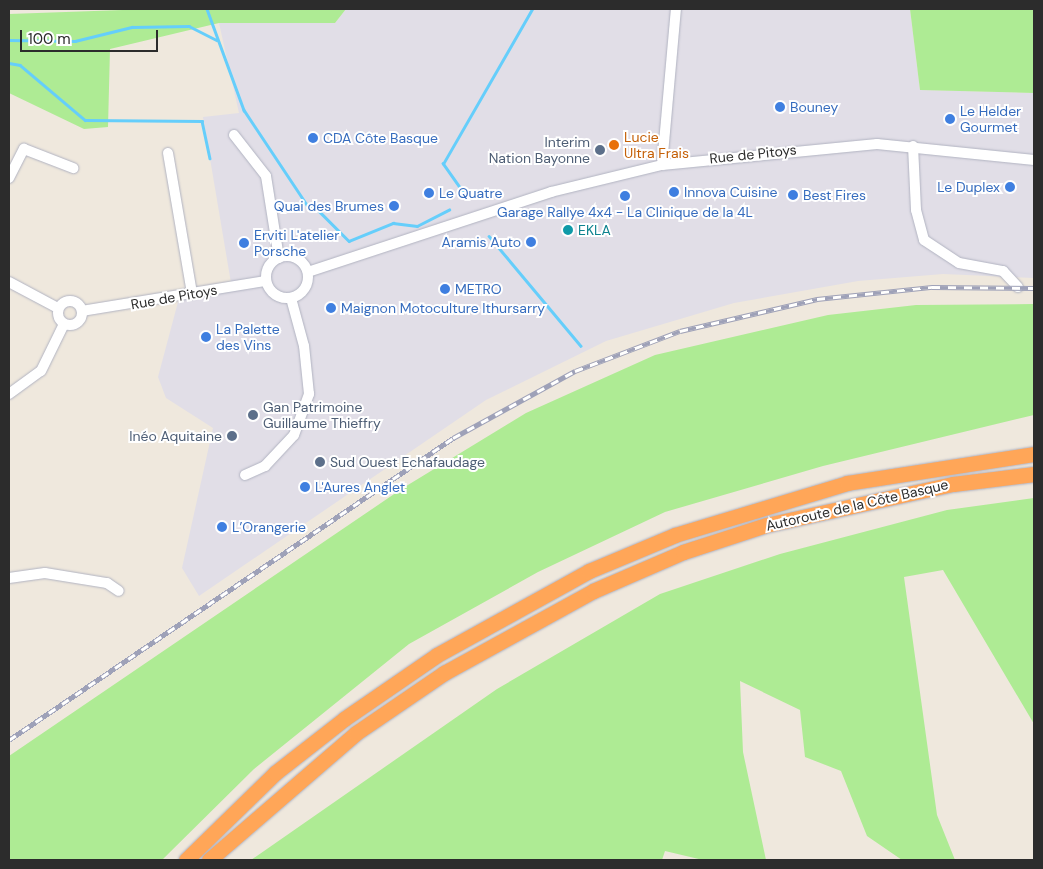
<!DOCTYPE html>
<html>
<head>
<meta charset="utf-8">
<style>
  body { margin:0 }
  #map { position:relative; width:1043px; height:869px; overflow:hidden; background:#efe8dd; font-family:"DM Sans",sans-serif }
  div>[style] { position:absolute }
  [style*='--x'] { left:calc(var(--x)*1px); top:calc(var(--y)*1px); width:calc(var(--w)*1px); rotate:calc(var(--a)*1deg) }
  .industrial>* { inset:0; background:#e1dee7 }
  .green>* { inset:0; background:#aeeb94 }
  .stream>* { height:2.5px; margin:-1.25px; padding:0 1.25px; transform-origin:1.25px; border-radius:1.25px; background:#65cefb }
  .roads { filter:drop-shadow(0 0 1px #b1b3c1) drop-shadow(0 0 1px #b1b3c1) }
  .minor>* { height:10px; margin:-5px; padding:0 5px; transform-origin:5px; border-radius:5px; background:#fff }
  .minor>.ring { margin:-5px; padding:0; box-sizing:content-box; background:none; border:10px solid #fff; border-radius:50% }
  .highway>* { height:15px; margin:-7.5px; padding:0 7.5px; transform-origin:7.5px; border-radius:7.5px; background:#ffa658 }
  .rail>* { height:4.5px; margin-top:-2.25px; transform-origin:0; background:repeating-linear-gradient(90deg,#fff 0 8px,#9ea1b8 0 16px); box-sizing:border-box; border-block:1px solid #9ea1b8 }
  .dots>* { width:14px; height:14px; translate:-50% -50%; box-sizing:border-box; border:2px solid #fff; border-radius:50% }
  span { translate:-50% -50%; white-space:nowrap; text-align:center; line-height:1.15; -webkit-text-stroke:4px #fff; paint-order:stroke }
  .shop-label { font-size:14px; color:#366cbe }
  .left { translate:0 -50%; text-align:left }
  .right { translate:-100% -50%; text-align:right }
  .food-label { font-size:14px; color:#c56008 }
  .service-label { font-size:14px; color:#4e5e75 }
  .street-label { font-size:14px; color:#2c2c2c }
  .culture-label { font-size:14px; color:#0d838f }
  .frame { position:absolute; inset:0; border:10px solid #2c2c2c; pointer-events:none }
  .scale { position:absolute; left:20px; top:30px; width:138px; height:22px; box-sizing:border-box; border:2px solid #2c2c2c; border-top:0; padding-left:6px; font-size:15px; line-height:18px; white-space:nowrap; color:#2c2c2c; -webkit-text-stroke:4px #fff; paint-order:stroke }
</style>
</head>
<body>
<div id="map">
  <div class="industrial">
    <div style="clip-path:polygon(346px 9px,910px 9px,920px 90px,1034px 93px,1034px 278px,943px 274px,858px 281px,734px 303px,606px 341px,486px 400px,199px 596px,182px 568px,213px 428px,166px 398px,158px 377px,178px 302px,231px 283px,203px 117px,239px 113px,219px 23px,335px 23px)"></div>
  </div>
  <div class="green">
    <div style="clip-path:polygon(151px 9px,346px 9px,335px 23px,219px 23px,110px 49px,108px 127px,84px 129px,9px 93px,9px 14px)"></div>
    <div style="clip-path:polygon(910px 9px,1034px 9px,1034px 93px,920px 90px)"></div>
    <div style="clip-path:polygon(1034px 304px,1034px 415px,823px 466px,665px 512px,538px 572px,409px 644px,254px 769px,162px 860px,9px 860px,9px 756px,403px 488px,526px 413px,655px 355px,828px 315px,916px 305px)"></div>
    <div style="clip-path:polygon(1034px 498px,1034px 724px,943px 570px,904px 577px,937px 815px,955px 860px,902px 860px,867px 836px,841px 771px,805px 757px,800px 710px,740px 681px,743px 752px,766px 860px,703px 860px,665px 851px,662px 860px,251px 860px,497px 689px,660px 594px,780px 554px,947px 510px)"></div>
  </div>
  <div class="stream">
    <div style="--x:207;--y:9;--w:108;--a:69.9"></div>
    <div style="--x:244;--y:110;--w:114;--a:56.4"></div>
    <div style="--x:307;--y:205;--w:8;--a:14"></div>
    <div style="--x:315;--y:207;--w:48;--a:45"></div>
    <div style="--x:349;--y:241;--w:48;--a:-22.2"></div>
    <div style="--x:393;--y:223;--w:24;--a:7"></div>
    <div style="--x:417;--y:226;--w:36;--a:-27"></div>
    <div style="--x:9;--y:40;--w:66;--a:0.9"></div>
    <div style="--x:75;--y:41;--w:59;--a:-13.8"></div>
    <div style="--x:132;--y:27;--w:57;--a:-1"></div>
    <div style="--x:189;--y:26;--w:31;--a:27"></div>
    <div style="--x:9;--y:63;--w:11;--a:10"></div>
    <div style="--x:20;--y:65;--w:85;--a:40.2"></div>
    <div style="--x:85;--y:120;--w:117;--a:0.5"></div>
    <div style="--x:202;--y:121;--w:38;--a:78"></div>
    <div style="--x:467;--y:198;--w:42;--a:-125.2"></div>
    <div style="--x:443;--y:164;--w:179;--a:-60.1"></div>
    <div style="--x:489;--y:236;--w:143;--a:50.1"></div>
  </div>
  <div class="roads">
    <div class="minor">
      <div style="--x:234;--y:135;--w:52;--a:52"></div>
      <div style="--x:266;--y:176;--w:83;--a:81"></div>
      <div style="--x:913;--y:146;--w:64;--a:87.3"></div>
      <div style="--x:916;--y:210;--w:31;--a:75"></div>
      <div style="--x:924;--y:240;--w:42;--a:33.3"></div>
      <div style="--x:959;--y:263;--w:45;--a:10.3"></div>
      <div style="--x:1003;--y:271;--w:22;--a:47"></div>
      <div style="--x:168;--y:153;--w:143;--a:80.3"></div>
      <div style="--x:662;--y:165;--w:157;--a:-84.9"></div>
      <div style="--x:9;--y:178;--w:33;--a:-63"></div>
      <div style="--x:24;--y:149;--w:53;--a:21.2"></div>
      <div class="ring" style="left:266px;top:256px;width:32px;height:32px"></div>
      <div style="--x:308;--y:272;--w:256;--a:-18.2"></div>
      <div style="--x:551;--y:192;--w:114;--a:-13.7"></div>
      <div style="--x:662;--y:165;--w:216;--a:-5.6"></div>
      <div style="--x:877;--y:144;--w:158;--a:5.8"></div>
      <div style="--x:9;--y:282;--w:55;--a:28"></div>
      <div class="ring" style="left:58px;top:301px;width:14px;height:14px"></div>
      <div style="--x:82;--y:311;--w:186;--a:-9.3"></div>
      <div style="--x:9;--y:394;--w:39;--a:-36"></div>
      <div style="--x:41;--y:371;--w:52;--a:-63.9"></div>
      <div style="--x:245;--y:475;--w:22;--a:-24"></div>
      <div style="--x:265;--y:466;--w:42;--a:-46.9"></div>
      <div style="--x:294;--y:435;--w:44;--a:-69.9"></div>
      <div style="--x:309;--y:394;--w:48;--a:-95.9"></div>
      <div style="--x:304;--y:346;--w:50;--a:-105.2"></div>
      <div style="--x:9;--y:578;--w:36;--a:-8"></div>
      <div style="--x:45;--y:573;--w:63;--a:9.2"></div>
      <div style="--x:107;--y:583;--w:14;--a:34"></div>
    </div>
    <div class="highway">
      <div style="--x:186;--y:860;--w:124;--a:-44.3"></div>
      <div style="--x:275;--y:773;--w:88;--a:-38"></div>
      <div style="--x:344;--y:719;--w:113;--a:-34.5"></div>
      <div style="--x:437;--y:655;--w:174;--a:-28.9"></div>
      <div style="--x:589;--y:571;--w:93;--a:-22.7"></div>
      <div style="--x:675;--y:535;--w:180;--a:-16.8"></div>
      <div style="--x:847;--y:483;--w:189;--a:-8.8"></div>
      <div style="--x:209;--y:860;--w:194;--a:-40.8"></div>
      <div style="--x:356;--y:733;--w:107;--a:-34.3"></div>
      <div style="--x:444;--y:673;--w:170;--a:-28.8"></div>
      <div style="--x:593;--y:591;--w:98;--a:-23.4"></div>
      <div style="--x:683;--y:552;--w:87;--a:-18"></div>
      <div style="--x:766;--y:525;--w:191;--a:-12.4"></div>
      <div style="--x:953;--y:484;--w:82;--a:-7"></div>
    </div>
  </div>
  <div class="rail">
    <div style="--x:9;--y:740;--w:537;--a:-34.22"></div>
    <div style="--x:453;--y:438;--w:139;--a:-28.8"></div>
    <div style="--x:575;--y:371;--w:112;--a:-20.9"></div>
    <div style="--x:680;--y:331;--w:141;--a:-13.1"></div>
    <div style="--x:817;--y:299;--w:116;--a:-6"></div>
    <div style="--x:932;--y:287;--w:102;--a:0.6"></div>
  </div>
  <div class="dots">
    <div style="left:780px;top:107px;background:#3f7fe0"></div>
    <div style="left:950px;top:119px;background:#3f7fe0"></div>
    <div style="left:313px;top:138px;background:#3f7fe0"></div>
    <div style="left:614px;top:145px;background:#e8710a"></div>
    <div style="left:600px;top:150px;background:#5c6f8a"></div>
    <div style="left:1010px;top:187px;background:#3f7fe0"></div>
    <div style="left:674px;top:192px;background:#3f7fe0"></div>
    <div style="left:429px;top:193px;background:#3f7fe0"></div>
    <div style="left:793px;top:195px;background:#3f7fe0"></div>
    <div style="left:625px;top:196px;background:#3f7fe0"></div>
    <div style="left:394px;top:206px;background:#3f7fe0"></div>
    <div style="left:568px;top:230px;background:#0f9aa8"></div>
    <div style="left:531px;top:242px;background:#3f7fe0"></div>
    <div style="left:244px;top:243px;background:#3f7fe0"></div>
    <div style="left:445px;top:289px;background:#3f7fe0"></div>
    <div style="left:331px;top:308px;background:#3f7fe0"></div>
    <div style="left:206px;top:337px;background:#3f7fe0"></div>
    <div style="left:253px;top:415px;background:#5c6f8a"></div>
    <div style="left:232px;top:436px;background:#5c6f8a"></div>
    <div style="left:320px;top:462px;background:#5c6f8a"></div>
    <div style="left:305px;top:487px;background:#3f7fe0"></div>
    <div style="left:222px;top:527px;background:#3f7fe0"></div>
  </div>
  <div class="shop-label">
    <span class="left" style="left:790px;top:107px">Bouney</span>
    <span class="left" style="left:960px;top:119px">Le Helder<br>Gourmet</span>
    <span class="left" style="left:323px;top:138px">CDA Côte Basque</span>
    <span class="right" style="left:1000px;top:187px">Le Duplex</span>
    <span class="left" style="left:684px;top:192px">Innova Cuisine</span>
    <span class="left" style="left:439px;top:193px">Le Quatre</span>
    <span class="left" style="left:803px;top:195px">Best Fires</span>
    <span class="right" style="left:384px;top:206px">Quai des Brumes</span>
    <span style="left:625px;top:212px">Garage Rallye 4x4 - La Clinique de la 4L</span>
    <span class="left" style="left:254px;top:243px">Erviti L'atelier<br>Porsche</span>
    <span class="right" style="left:521px;top:242px">Aramis Auto</span>
    <span class="left" style="left:455px;top:289px">METRO</span>
    <span class="left" style="left:341px;top:308px">Maignon Motoculture Ithursarry</span>
    <span class="left" style="left:216px;top:337px">La Palette<br>des Vins</span>
    <span class="left" style="left:315px;top:487px">L'Aures Anglet</span>
    <span class="left" style="left:232px;top:527px">L’Orangerie</span>
  </div>
  <div class="food-label">
    <span class="left" style="left:624px;top:145px">Lucie<br>Ultra Frais</span>
  </div>
  <div class="service-label">
    <span class="right" style="left:590px;top:150px">Interim<br>Nation Bayonne</span>
    <span class="left" style="left:263px;top:415px">Gan Patrimoine<br>Guillaume Thieffry</span>
    <span class="right" style="left:222px;top:436px">Inéo Aquitaine</span>
    <span class="left" style="left:330px;top:462px">Sud Ouest Echafaudage</span>
  </div>
  <div class="street-label">
    <span style="left:753px;top:154px;rotate:-6deg">Rue de Pitoys</span>
    <span style="left:174px;top:297px;rotate:-10deg">Rue de Pitoys</span>
    <span style="left:857px;top:505px;rotate:-13deg">Autoroute de la Côte Basque</span>
  </div>
  <div class="culture-label">
    <span class="left" style="left:578px;top:230px">EKLA</span>
  </div>
  <div class="frame"></div>
  <div class="scale">100 m</div>
</div>
</body>
</html>
